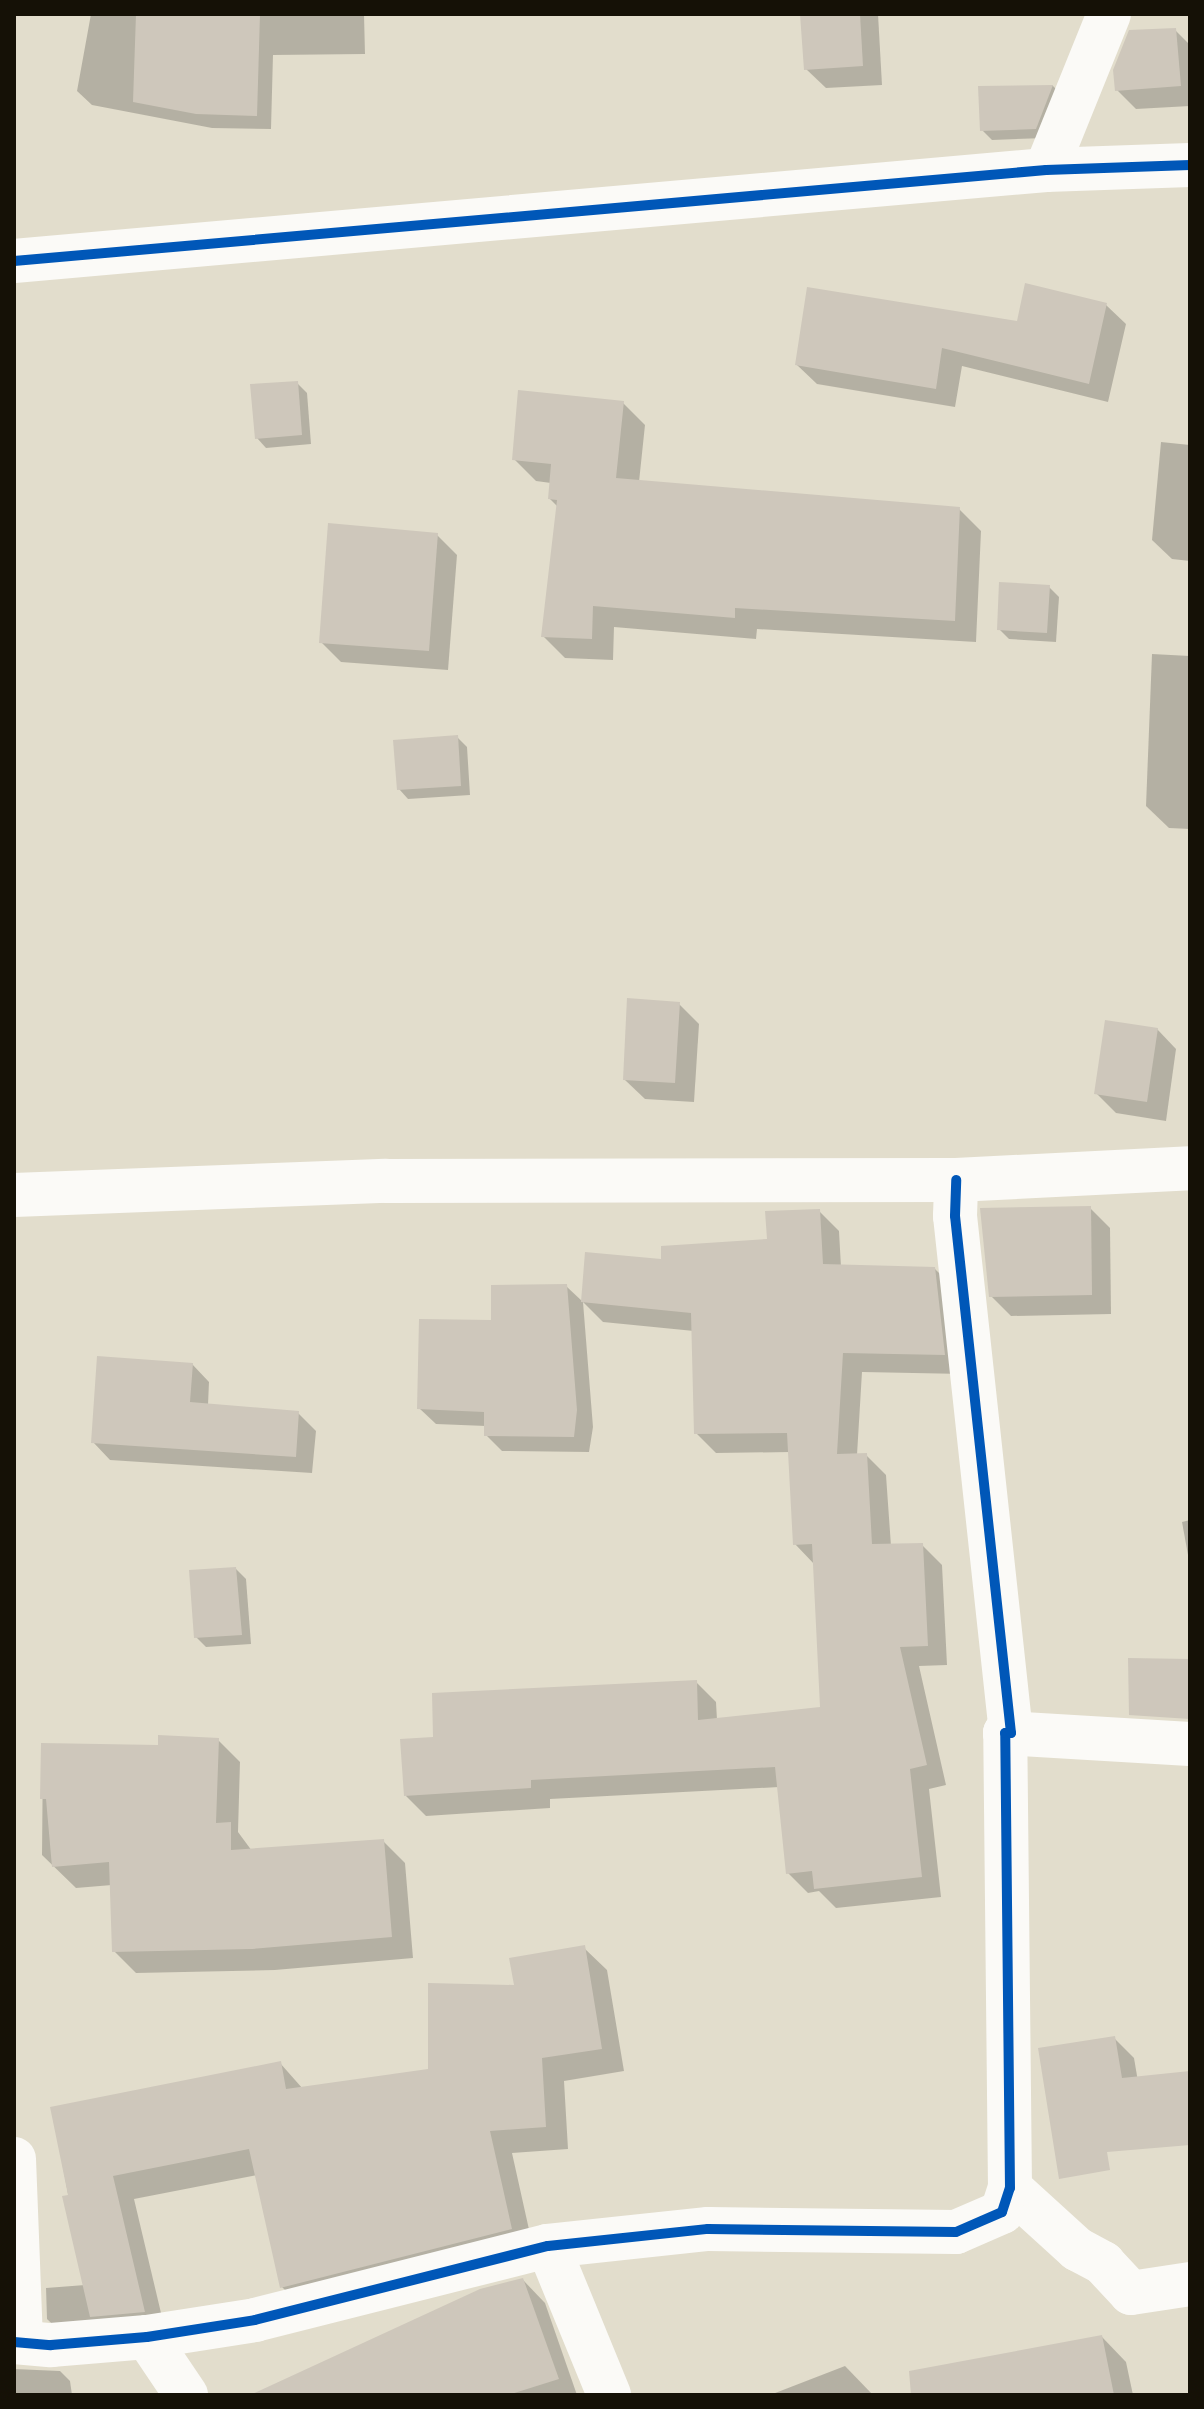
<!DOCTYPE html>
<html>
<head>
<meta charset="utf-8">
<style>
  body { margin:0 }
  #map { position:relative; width:1204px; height:2409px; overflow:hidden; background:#e2ddcc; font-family:"PT Sans",sans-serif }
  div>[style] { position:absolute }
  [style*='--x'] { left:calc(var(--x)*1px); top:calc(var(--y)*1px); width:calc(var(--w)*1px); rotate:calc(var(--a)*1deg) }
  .shadow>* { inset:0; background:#0003 }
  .building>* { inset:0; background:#cec7bb }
  .minor>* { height:44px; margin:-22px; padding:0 22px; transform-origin:22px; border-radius:22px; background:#fbfaf7 }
  .cycleway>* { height:10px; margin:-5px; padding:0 5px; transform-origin:5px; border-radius:5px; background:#0057b8 }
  span { translate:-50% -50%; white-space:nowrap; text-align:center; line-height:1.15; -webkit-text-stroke:6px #ece2c2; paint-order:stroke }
  .frame { position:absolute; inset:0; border:16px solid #151106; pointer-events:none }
</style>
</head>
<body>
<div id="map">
  <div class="shadow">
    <div style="clip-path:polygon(91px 14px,364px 14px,365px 54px,273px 55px,271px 129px,212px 128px,92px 105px,77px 91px)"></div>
    <div style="clip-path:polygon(802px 14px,878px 14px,882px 85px,826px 88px,806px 69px)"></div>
    <div style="clip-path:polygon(1175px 30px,1190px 45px,1190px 106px,1136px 109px,1117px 90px)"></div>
    <div style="clip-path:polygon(1052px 85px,1062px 95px,1045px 138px,992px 140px,982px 130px)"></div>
    <div style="clip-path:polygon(1106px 305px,1126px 324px,1108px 402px,962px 366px,955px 407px,817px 384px,797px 365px)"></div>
    <div style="clip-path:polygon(297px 383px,307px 393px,311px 444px,266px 448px,257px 438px)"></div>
    <div style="clip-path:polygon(623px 403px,645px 425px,639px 482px,959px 509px,981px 531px,976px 642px,757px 629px,756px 639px,614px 627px,613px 660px,565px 658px,543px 636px,558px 507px,550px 499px,551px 483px,536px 481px,514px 459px)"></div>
    <div style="clip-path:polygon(1161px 442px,1190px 445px,1190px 561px,1172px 559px,1152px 540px)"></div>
    <div style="clip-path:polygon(437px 535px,457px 555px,448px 670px,341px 662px,321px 642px)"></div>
    <div style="clip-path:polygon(1049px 587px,1059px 597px,1056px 642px,1009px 639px,999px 629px)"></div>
    <div style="clip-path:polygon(1152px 654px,1190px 656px,1190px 829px,1169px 828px,1146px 806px)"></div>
    <div style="clip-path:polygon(457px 737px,467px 747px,470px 795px,408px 799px,399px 789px)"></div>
    <div style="clip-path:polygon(679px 1004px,699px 1024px,694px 1102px,645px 1099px,625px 1080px)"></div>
    <div style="clip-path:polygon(1157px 1029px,1176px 1049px,1166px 1121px,1116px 1113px,1096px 1093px)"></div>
    <div style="clip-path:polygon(1090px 1208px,1110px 1228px,1111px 1314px,1011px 1316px,991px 1296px)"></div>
    <div style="clip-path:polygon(819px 1211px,839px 1231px,841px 1267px,935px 1269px,955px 1289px,964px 1374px,862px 1372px,857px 1455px,866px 1455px,886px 1475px,891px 1546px,922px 1545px,942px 1565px,947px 1665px,919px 1666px,946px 1785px,929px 1789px,941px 1897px,836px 1908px,819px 1891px,808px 1893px,788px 1873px,779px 1787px,550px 1799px,550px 1808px,426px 1816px,406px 1796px,435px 1739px,696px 1682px,716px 1702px,717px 1720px,822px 1709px,815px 1565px,795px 1544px,790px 1452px,716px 1453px,696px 1433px,694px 1331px,603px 1322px,583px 1302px,664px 1261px,769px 1241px)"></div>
    <div style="clip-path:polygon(566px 1286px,583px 1302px,593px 1427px,589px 1452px,502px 1451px,486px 1435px,486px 1426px,436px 1424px,419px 1408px,493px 1322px)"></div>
    <div style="clip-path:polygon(192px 1364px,209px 1382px,208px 1405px,298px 1413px,316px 1431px,312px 1473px,110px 1460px,93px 1442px)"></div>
    <div style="clip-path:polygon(1190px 1520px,1190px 1566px,1182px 1522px)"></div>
    <div style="clip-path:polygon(236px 1569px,246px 1579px,251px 1644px,206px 1647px,196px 1637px)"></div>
    <div style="clip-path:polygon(218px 1740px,240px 1762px,238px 1832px,252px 1851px,383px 1841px,405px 1863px,413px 1958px,275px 1970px,136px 1973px,114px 1951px,112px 1885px,76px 1888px,42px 1855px,43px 1745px,160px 1747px)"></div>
    <div style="clip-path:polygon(584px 1948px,607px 1970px,624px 2071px,564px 2081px,568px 2149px,512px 2153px,534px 2252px,305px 2310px,282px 2287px,257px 2175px,134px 2199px,166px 2334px,70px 2341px,47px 2319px,46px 2288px,85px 2285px,52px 2108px,280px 2063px,303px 2089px,430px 2071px,516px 1987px)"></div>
    <div style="clip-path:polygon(1114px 2038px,1134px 2058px,1145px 2123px,1071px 2138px)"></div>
    <div style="clip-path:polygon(523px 2280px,545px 2303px,577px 2395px,272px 2395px)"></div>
    <div style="clip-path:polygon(1102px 2337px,1126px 2362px,1133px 2395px,1003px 2395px)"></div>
    <div style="clip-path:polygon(845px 2366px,873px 2395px,770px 2395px)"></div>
    <div style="clip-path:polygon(14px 2369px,60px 2371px,70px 2381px,72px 2395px,14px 2395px)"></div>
  </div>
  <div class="building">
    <div style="clip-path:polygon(136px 14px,260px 14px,257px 116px,196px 114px,133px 102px)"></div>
    <div style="clip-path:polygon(800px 14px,860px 14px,863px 66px,804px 70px)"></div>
    <div style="clip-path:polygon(1176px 28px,1181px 86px,1115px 91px,1113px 70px,1129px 30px)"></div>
    <div style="clip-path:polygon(1053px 85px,1036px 129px,980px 131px,978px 86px)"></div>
    <div style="clip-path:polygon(1025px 283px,1107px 303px,1089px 384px,942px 348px,936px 389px,795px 365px,807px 287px,1017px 321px)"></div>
    <div style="clip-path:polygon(298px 381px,302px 435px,255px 439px,250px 384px)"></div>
    <div style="clip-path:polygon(518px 390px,624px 401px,616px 478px,960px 507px,955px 621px,735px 608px,735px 618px,593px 606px,592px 639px,541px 637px,557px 500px,548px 499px,551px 464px,512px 460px)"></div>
    <div style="clip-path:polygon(328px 523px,438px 533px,429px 651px,319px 643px)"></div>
    <div style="clip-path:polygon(999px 582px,1050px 585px,1047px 633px,997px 630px)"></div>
    <div style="clip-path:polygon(458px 735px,461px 786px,397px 790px,393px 740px)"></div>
    <div style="clip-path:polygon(627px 998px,680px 1002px,675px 1083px,623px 1080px)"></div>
    <div style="clip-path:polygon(1105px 1020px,1158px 1028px,1147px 1102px,1094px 1094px)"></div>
    <div style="clip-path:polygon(1091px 1206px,1092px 1295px,989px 1297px,980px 1208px)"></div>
    <div style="clip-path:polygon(820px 1209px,823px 1264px,935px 1267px,945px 1355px,843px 1353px,837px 1454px,867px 1453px,872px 1544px,923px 1543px,928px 1646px,900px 1647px,927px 1765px,910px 1769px,922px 1877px,814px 1889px,812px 1871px,786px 1874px,775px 1767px,531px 1780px,531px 1788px,404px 1796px,400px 1739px,433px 1737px,432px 1693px,697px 1680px,698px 1720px,820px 1707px,812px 1544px,793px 1545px,787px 1433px,694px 1434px,691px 1313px,581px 1302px,585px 1252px,661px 1259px,661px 1246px,767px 1239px,765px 1211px)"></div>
    <div style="clip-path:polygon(567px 1284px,577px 1410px,574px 1437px,484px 1436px,484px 1412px,417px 1409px,419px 1319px,491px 1320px,491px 1285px)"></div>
    <div style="clip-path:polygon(97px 1356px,193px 1363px,190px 1402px,299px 1411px,296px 1457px,91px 1443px)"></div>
    <div style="clip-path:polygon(236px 1567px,242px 1635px,194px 1638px,189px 1570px)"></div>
    <div style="clip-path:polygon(1128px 1658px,1190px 1659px,1190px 1719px,1129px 1715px)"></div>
    <div style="clip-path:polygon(158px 1735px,219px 1738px,216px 1823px,231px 1822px,231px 1850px,384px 1839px,392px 1937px,252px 1949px,112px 1952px,109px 1862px,52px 1867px,46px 1799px,40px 1799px,41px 1743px,158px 1745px)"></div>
    <div style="clip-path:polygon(585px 1945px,602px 2049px,542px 2058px,546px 2127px,490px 2131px,512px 2229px,280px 2288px,249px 2149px,113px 2176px,145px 2312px,90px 2317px,62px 2196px,68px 2195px,50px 2107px,281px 2061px,286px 2089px,428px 2069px,428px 1983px,514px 1985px,509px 1958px)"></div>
    <div style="clip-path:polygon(1115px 2036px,1122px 2078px,1190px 2071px,1190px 2145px,1107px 2152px,1110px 2170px,1059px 2179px,1038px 2048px)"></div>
    <div style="clip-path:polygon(523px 2278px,559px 2379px,508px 2395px,250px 2395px,480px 2289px)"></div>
    <div style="clip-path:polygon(1102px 2335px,1114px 2395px,911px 2395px,909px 2371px)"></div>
  </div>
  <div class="minor">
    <div style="--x:1046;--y:170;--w:168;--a:-68"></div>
    <div style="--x:14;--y:261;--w:1036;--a:-5.04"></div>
    <div style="--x:1046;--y:170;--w:144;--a:-2"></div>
    <div style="--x:14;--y:1195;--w:372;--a:-2.2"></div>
    <div style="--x:386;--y:1181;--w:570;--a:-0.1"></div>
    <div style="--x:956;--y:1180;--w:234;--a:-2.9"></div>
    <div style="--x:1005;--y:1733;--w:185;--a:3.4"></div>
    <div style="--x:14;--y:2159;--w:183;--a:87.8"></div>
    <div style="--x:1010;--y:2188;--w:91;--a:42.3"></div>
    <div style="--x:1077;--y:2249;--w:30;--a:28"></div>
    <div style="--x:1103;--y:2263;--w:41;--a:47"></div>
    <div style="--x:1131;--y:2293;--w:60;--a:-8.7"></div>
    <div style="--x:548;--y:2246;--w:161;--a:67.7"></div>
    <div style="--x:147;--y:2337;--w:70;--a:56.1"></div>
    <div style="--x:14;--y:2342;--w:37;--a:5"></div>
    <div style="--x:51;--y:2345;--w:96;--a:-4.8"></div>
    <div style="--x:147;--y:2337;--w:109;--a:-8.9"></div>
    <div style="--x:255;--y:2320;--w:302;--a:-14.2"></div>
    <div style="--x:548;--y:2246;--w:161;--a:-6.1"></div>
    <div style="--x:708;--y:2229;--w:248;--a:0.7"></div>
    <div style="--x:956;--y:2232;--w:50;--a:-23.5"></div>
    <div style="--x:1002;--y:2212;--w:25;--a:-72"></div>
    <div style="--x:1010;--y:2188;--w:455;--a:-90.6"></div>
    <div style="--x:1005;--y:1733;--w:6;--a:0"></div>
    <div style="--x:1011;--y:1733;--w:520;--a:-96.18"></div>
    <div style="--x:955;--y:1216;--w:36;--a:-88"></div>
  </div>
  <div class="cycleway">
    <div style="--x:14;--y:261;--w:1036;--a:-5.04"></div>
    <div style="--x:1046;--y:170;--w:144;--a:-2"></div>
    <div style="--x:14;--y:2342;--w:37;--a:5"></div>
    <div style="--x:51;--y:2345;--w:96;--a:-4.8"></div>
    <div style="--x:147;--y:2337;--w:109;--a:-8.9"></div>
    <div style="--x:255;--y:2320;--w:302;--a:-14.2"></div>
    <div style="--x:548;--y:2246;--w:161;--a:-6.1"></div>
    <div style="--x:708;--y:2229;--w:248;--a:0.7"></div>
    <div style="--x:956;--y:2232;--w:50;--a:-23.5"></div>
    <div style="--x:1002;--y:2212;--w:25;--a:-72"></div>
    <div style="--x:1010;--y:2188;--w:455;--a:-90.6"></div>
    <div style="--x:1005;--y:1733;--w:6;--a:0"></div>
    <div style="--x:1011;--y:1733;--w:520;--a:-96.18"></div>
    <div style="--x:955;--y:1216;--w:36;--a:-88"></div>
  </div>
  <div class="frame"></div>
</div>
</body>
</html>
